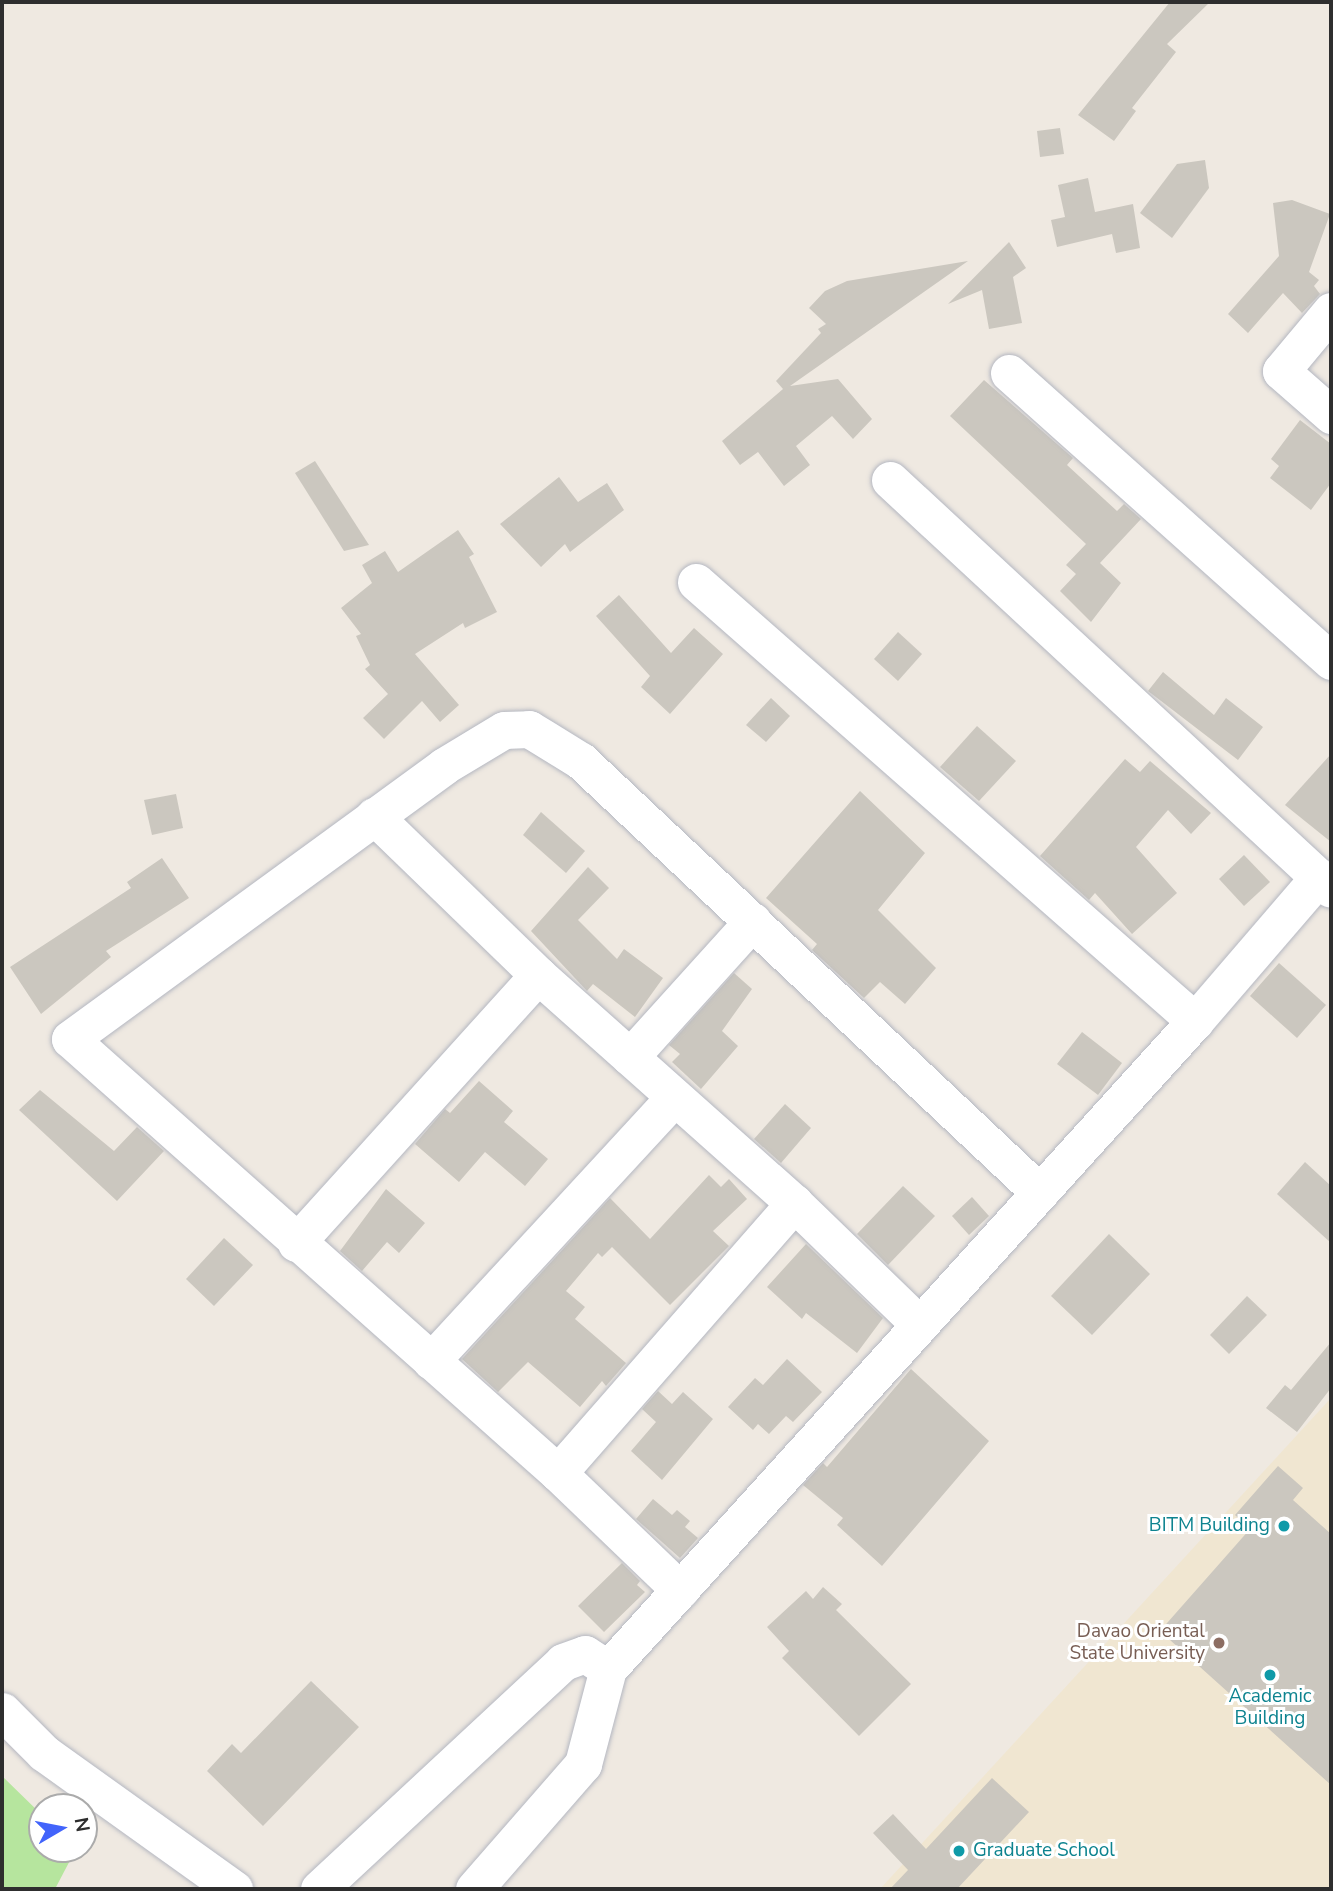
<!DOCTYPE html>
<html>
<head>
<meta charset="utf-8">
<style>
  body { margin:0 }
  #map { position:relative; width:1333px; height:1891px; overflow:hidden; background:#efe9e1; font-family:"Nunito Sans",sans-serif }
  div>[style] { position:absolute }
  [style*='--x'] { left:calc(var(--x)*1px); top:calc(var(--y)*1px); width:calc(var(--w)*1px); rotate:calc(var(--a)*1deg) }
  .education>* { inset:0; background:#f0e6d1 }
  .green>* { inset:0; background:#b6e59e }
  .building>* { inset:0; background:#cbc7bf }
  .roads { filter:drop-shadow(0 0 2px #b4b7c1) drop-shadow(0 0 2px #b4b7c1) }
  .street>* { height:37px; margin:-18.5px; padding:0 18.5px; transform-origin:18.5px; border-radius:18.5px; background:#fff }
  .dots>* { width:19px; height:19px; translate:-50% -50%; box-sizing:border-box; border:4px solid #fff; border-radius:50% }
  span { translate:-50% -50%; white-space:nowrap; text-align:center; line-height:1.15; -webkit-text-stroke:6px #fff; paint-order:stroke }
  .culture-label { font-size:19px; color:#0d838f }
  .right { translate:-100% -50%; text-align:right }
  .left { translate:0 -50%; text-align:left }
  .education-label { font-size:19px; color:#785e54 }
  .frame { position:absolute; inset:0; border:4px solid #2e2e2e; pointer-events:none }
  .north { position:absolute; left:28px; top:1793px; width:70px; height:70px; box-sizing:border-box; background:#fff; border:2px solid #ababab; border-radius:50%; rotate:80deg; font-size:19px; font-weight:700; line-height:28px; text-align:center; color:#2e2e2e }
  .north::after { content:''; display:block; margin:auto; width:24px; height:32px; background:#4264fb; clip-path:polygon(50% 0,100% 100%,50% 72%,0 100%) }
</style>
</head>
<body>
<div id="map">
  <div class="education">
    <div style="clip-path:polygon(1331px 1398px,1331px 1889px,880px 1889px)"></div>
  </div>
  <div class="green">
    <div style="clip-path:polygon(2px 1776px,42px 1815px,42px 1849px,76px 1849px,55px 1889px,2px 1889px)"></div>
  </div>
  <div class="building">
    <div style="clip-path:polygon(1170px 2px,1210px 2px,1167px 44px,1176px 52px,1132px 108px,1136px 111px,1114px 141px,1078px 115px)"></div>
    <div style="clip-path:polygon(1060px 128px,1064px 154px,1040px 157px,1037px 131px)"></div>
    <div style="clip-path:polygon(1205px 160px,1209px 188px,1172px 238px,1140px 213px,1177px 164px)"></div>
    <div style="clip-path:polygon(1088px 178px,1095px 212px,1133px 204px,1140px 248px,1116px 253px,1112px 234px,1057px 247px,1051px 220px,1065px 217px,1058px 185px)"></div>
    <div style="clip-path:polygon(1292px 200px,1330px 214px,1309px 272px,1319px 280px,1314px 286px,1320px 294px,1302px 313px,1283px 293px,1248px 333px,1228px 314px,1279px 256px,1273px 203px)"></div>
    <div style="clip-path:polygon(1009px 242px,1026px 268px,1013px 277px,1022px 323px,989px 329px,982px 290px,948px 304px)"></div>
    <div style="clip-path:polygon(968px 261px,790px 386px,838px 379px,872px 419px,853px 439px,832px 416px,796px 446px,810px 465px,784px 486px,758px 452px,740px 465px,722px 441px,783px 389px,776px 381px,821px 333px,818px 329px,826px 324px,809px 308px,825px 291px,847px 281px)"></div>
    <div style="clip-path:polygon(984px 380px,1073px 458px,1067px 465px,1117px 511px,1124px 504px,1141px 519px,1100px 563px,1121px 583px,1091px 622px,1060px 591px,1076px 574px,1066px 565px,1086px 544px,950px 416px)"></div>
    <div style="clip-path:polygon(1300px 420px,1331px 444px,1331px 483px,1311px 510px,1270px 478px,1279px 466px,1271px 459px)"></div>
    <div style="clip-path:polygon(315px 461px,369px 545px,344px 551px,295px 473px)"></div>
    <div style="clip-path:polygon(559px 477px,578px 502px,607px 483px,624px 510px,570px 552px,565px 544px,541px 567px,500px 524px)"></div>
    <div style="clip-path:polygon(458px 530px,474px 554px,469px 557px,497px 612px,465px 628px,463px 623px,415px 654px,459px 705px,440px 722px,422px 701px,384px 739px,363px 718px,388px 694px,365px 669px,370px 665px,356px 636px,361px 634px,341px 608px,372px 583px,362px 565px,385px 551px,398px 572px)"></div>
    <div style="clip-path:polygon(619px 595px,671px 653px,694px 628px,723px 654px,670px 714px,641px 687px,650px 676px,596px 616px)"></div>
    <div style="clip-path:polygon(898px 632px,922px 654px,898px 681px,874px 659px)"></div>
    <div style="clip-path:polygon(1163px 672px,1214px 715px,1226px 698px,1263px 727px,1238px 760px,1148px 691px)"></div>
    <div style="clip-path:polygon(771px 698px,790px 716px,766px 742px,746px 725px)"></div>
    <div style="clip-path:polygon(977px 726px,1016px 761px,979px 801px,940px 767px)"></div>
    <div style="clip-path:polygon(1331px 754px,1331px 842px,1285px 805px)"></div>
    <div style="clip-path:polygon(1125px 759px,1140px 772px,1150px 761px,1211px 813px,1191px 834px,1168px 810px,1136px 847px,1177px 893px,1132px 934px,1095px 893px,1089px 900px,1040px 856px)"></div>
    <div style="clip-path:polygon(860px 791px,925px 853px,878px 910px,936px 968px,905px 1004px,880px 982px,864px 998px,812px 950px,817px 944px,766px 898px)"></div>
    <div style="clip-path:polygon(176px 794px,183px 828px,152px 835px,144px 800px)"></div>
    <div style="clip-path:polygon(541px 812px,585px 851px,566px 873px,523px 835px)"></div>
    <div style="clip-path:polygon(1244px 855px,1270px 882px,1244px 906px,1219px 879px)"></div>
    <div style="clip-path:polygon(162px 858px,189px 898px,106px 951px,111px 957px,41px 1014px,10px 967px,131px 888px,127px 882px)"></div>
    <div style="clip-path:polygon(588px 867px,609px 888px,578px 920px,617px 959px,624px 949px,663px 978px,635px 1017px,593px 984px,587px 991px,531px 931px)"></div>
    <div style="clip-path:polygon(1279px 963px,1326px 1005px,1297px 1038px,1250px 996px)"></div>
    <div style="clip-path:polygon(734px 973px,752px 989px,722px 1031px,738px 1046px,701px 1089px,672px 1062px,680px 1054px,669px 1045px)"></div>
    <div style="clip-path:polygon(1082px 1032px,1122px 1063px,1098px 1095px,1057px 1064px)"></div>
    <div style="clip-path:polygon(479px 1081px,513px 1111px,504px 1122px,548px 1159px,525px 1186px,485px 1152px,459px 1182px,415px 1144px,445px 1109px,450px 1113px)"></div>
    <div style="clip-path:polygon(40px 1090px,114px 1151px,137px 1127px,164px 1151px,117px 1201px,19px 1110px)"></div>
    <div style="clip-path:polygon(785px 1104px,811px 1128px,781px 1163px,754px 1139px)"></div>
    <div style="clip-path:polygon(1305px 1162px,1331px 1186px,1331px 1243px,1277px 1194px)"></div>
    <div style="clip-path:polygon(709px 1175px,721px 1187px,729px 1179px,747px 1199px,713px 1231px,729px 1246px,670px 1305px,612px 1247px,602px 1257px,598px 1253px,566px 1291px,585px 1307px,575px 1319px,626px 1363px,606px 1386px,602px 1381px,580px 1407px,528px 1362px,498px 1392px,462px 1359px,610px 1198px,650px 1239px)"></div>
    <div style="clip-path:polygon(903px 1186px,935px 1216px,888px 1265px,857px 1234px)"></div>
    <div style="clip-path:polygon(386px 1189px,425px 1223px,399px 1253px,387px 1242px,362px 1271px,340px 1251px)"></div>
    <div style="clip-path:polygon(972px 1197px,989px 1216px,969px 1235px,952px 1216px)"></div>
    <div style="clip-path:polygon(1109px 1234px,1150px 1274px,1092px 1335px,1051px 1296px)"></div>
    <div style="clip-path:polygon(224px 1238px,253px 1265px,214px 1306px,186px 1279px)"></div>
    <div style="clip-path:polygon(806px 1244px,883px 1318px,857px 1353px,806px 1313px,802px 1319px,767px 1287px)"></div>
    <div style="clip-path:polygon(1247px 1296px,1267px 1315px,1229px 1354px,1210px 1335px)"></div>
    <div style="clip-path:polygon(1331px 1342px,1331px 1388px,1297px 1432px,1266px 1408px,1285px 1385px,1291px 1390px)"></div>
    <div style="clip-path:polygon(787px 1359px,822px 1392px,793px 1422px,786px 1416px,769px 1434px,758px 1424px,753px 1430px,728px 1407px,755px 1378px,763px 1385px)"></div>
    <div style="clip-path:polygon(911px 1369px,989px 1441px,882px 1566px,837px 1525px,843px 1518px,803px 1485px,823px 1463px,827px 1467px)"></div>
    <div style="clip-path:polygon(658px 1391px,672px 1404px,683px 1392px,713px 1419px,662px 1480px,631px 1451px,656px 1422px,642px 1409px)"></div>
    <div style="clip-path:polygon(1278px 1466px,1303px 1488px,1293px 1500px,1331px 1534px,1331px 1785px,1160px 1631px,1250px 1529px,1235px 1515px)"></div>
    <div style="clip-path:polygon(653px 1499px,672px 1515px,677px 1510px,690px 1521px,685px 1527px,698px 1538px,680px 1558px,636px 1519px)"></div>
    <div style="clip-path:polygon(622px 1563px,640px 1581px,637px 1585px,645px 1592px,604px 1632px,578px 1606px)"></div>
    <div style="clip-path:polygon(823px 1587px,842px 1604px,836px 1610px,911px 1684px,859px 1736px,782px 1658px,789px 1651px,767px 1627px,806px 1591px,813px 1599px)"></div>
    <div style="clip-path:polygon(311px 1681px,359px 1727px,263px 1826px,207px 1771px,232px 1744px,241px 1753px)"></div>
    <div style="clip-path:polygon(992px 1778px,1029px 1812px,957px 1889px,890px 1889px,908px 1870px,873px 1833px,893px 1814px,926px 1849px)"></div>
  </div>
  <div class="roads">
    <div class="street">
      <div style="--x:1331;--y:311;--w:78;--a:129.8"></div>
      <div style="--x:1281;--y:371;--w:67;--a:41.3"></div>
      <div style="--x:1009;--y:373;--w:432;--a:41.8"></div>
      <div style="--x:890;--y:480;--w:601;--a:42.84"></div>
      <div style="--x:696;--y:582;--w:665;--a:41.34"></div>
      <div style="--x:374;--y:816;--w:228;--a:44.1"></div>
      <div style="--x:538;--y:975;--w:343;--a:41.7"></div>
      <div style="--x:794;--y:1203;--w:175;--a:44.1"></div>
      <div style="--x:630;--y:1057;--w:183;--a:-47.9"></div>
      <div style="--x:296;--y:1243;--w:361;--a:-47.9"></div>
      <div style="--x:431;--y:1361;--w:359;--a:-47.3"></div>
      <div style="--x:558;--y:1473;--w:359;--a:-48.8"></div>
      <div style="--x:680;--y:1590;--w:169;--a:-136.2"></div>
      <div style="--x:558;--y:1473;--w:653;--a:-138.35"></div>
      <div style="--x:70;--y:1039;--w:463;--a:-36.1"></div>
      <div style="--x:444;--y:766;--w:70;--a:-31"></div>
      <div style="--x:504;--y:730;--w:25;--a:-2"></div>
      <div style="--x:529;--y:729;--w:61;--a:31.6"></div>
      <div style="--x:581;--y:761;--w:630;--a:43.26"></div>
      <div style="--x:2;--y:1711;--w:59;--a:45"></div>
      <div style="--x:44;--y:1753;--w:234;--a:35.6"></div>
      <div style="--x:319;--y:1889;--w:333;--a:-42.9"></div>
      <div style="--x:563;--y:1662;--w:23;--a:-20"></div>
      <div style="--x:585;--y:1654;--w:27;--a:33"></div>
      <div style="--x:474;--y:1889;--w:166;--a:-48.9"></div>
      <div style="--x:583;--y:1764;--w:98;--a:-75.3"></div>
      <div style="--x:608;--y:1669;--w:874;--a:-47.83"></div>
      <div style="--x:1195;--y:1021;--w:190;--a:-49.3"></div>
    </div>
  </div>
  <div class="dots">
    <div style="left:1284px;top:1526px;background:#0f9aa8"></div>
    <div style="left:1219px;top:1643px;background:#8d6e63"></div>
    <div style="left:1270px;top:1675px;background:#0f9aa8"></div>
    <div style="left:959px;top:1851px;background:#0f9aa8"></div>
  </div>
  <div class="culture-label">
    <span class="right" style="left:1270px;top:1526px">BITM Building</span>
    <span style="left:1270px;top:1708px">Academic<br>Building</span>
    <span class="left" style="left:973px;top:1851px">Graduate School</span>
  </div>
  <div class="education-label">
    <span class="right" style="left:1205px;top:1643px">Davao Oriental<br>State University</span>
  </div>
  <div class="frame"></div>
  <div class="north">N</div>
</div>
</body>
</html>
